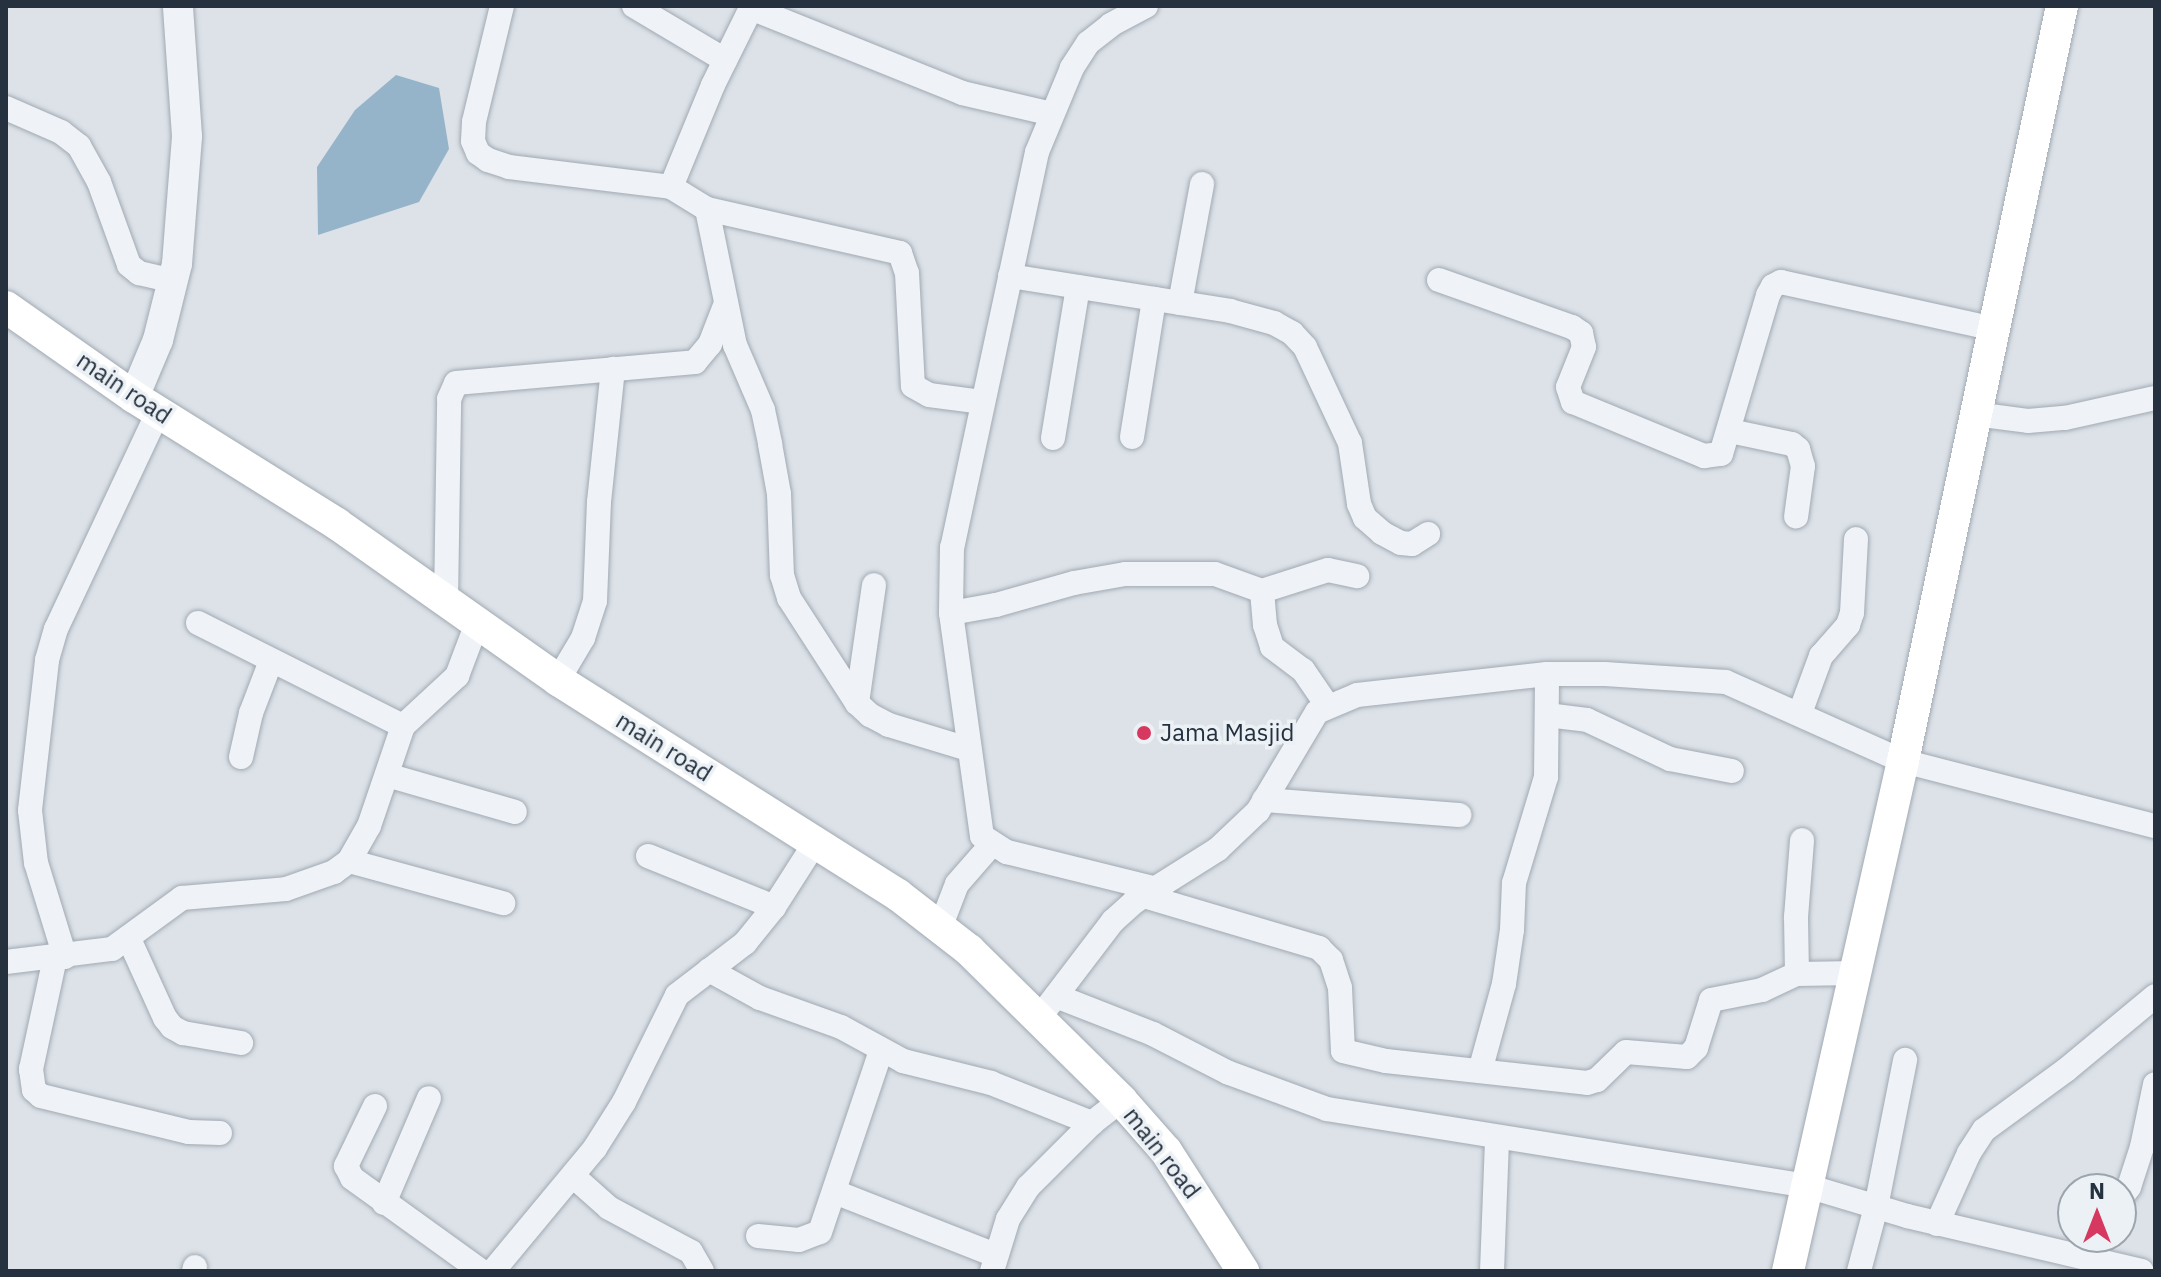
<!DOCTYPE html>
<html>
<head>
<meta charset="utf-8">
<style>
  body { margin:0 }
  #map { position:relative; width:2161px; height:1277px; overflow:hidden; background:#dce2e8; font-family:"IBM Plex Sans",sans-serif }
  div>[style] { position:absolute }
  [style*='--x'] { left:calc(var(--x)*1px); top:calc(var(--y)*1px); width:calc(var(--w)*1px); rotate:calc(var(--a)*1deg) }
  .water>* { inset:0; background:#95b4ca }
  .roads { filter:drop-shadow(0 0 2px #a1a9b2) drop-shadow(0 0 2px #a1a9b2) }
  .minor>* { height:24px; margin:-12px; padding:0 12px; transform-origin:12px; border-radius:12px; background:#eff2f6 }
  .tertiary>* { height:30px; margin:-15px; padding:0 15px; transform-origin:15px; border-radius:15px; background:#eff2f6 }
  .secondary>* { height:32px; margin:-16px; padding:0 16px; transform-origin:16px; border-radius:16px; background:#fff }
  .dots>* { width:22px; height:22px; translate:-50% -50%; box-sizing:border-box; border:4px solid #ecf1f5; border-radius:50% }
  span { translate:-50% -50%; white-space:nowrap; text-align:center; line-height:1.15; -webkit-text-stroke:7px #ecf1f5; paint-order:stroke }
  .street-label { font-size:24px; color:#25313f }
  .poi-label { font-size:24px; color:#25313f }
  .left { translate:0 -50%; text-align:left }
  .frame { position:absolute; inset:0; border:8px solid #25313f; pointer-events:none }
  .north { position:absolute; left:2057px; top:1173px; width:80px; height:80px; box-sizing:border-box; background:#ecf1f5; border:2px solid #9ca4ac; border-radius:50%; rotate:0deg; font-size:22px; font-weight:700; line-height:32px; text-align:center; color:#25313f }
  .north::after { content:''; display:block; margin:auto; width:28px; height:36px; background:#d63860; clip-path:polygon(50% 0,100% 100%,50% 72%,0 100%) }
</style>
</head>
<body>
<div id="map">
  <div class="water">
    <div style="clip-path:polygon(396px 75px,439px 88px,449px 149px,419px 202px,318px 235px,317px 167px,355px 110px)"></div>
  </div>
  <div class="roads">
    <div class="minor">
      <div style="--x:502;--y:6;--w:119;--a:103.6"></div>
      <div style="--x:474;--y:122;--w:19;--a:93"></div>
      <div style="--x:473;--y:141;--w:13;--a:67"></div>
      <div style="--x:478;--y:153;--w:12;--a:35"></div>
      <div style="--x:488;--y:160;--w:22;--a:18"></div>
      <div style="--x:509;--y:167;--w:163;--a:7"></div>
      <div style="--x:671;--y:187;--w:42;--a:31.4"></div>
      <div style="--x:707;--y:209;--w:198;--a:12.8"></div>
      <div style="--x:900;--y:253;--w:21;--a:71"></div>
      <div style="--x:907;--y:273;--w:113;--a:87"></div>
      <div style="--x:913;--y:386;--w:18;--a:29"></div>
      <div style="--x:929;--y:395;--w:53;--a:7.5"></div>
      <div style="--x:634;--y:6;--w:106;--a:30.7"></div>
      <div style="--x:1146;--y:6;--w:40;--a:152"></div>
      <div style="--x:1111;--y:25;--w:29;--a:142"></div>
      <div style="--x:1088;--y:43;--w:30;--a:123"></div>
      <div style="--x:1072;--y:68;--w:91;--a:112.6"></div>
      <div style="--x:1037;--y:152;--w:404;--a:102.1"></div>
      <div style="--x:952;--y:547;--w:66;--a:90.9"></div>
      <div style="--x:951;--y:613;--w:225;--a:82.1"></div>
      <div style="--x:982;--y:836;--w:30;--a:33"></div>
      <div style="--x:1007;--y:852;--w:154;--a:13.9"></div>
      <div style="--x:751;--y:8;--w:227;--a:21.9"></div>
      <div style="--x:962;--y:93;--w:92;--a:13.1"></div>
      <div style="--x:6;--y:108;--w:60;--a:23.6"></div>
      <div style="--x:61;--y:132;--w:23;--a:38"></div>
      <div style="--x:79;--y:146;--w:41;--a:60.9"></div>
      <div style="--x:99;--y:182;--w:88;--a:70.1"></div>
      <div style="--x:129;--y:265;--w:13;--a:39"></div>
      <div style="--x:139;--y:273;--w:36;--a:13"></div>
      <div style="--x:671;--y:187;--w:110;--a:-67.6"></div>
      <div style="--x:713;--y:85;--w:88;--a:-63.7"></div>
      <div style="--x:707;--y:209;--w:139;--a:78.4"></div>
      <div style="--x:735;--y:345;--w:71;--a:66.7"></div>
      <div style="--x:763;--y:410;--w:35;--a:78"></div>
      <div style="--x:770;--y:444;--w:51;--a:79.8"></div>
      <div style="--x:779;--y:494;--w:81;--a:87.9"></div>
      <div style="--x:782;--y:575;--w:24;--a:73"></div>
      <div style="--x:789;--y:598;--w:125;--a:57.1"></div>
      <div style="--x:857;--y:703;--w:18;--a:43"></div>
      <div style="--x:870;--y:715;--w:21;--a:28"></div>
      <div style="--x:889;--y:725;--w:83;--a:16.9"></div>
      <div style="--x:1010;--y:276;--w:223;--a:9"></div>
      <div style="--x:1230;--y:311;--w:46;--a:15.3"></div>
      <div style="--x:1274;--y:323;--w:21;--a:29"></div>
      <div style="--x:1292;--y:333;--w:19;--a:47"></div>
      <div style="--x:1305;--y:347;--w:106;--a:64.9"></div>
      <div style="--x:1350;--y:443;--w:62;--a:81.6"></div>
      <div style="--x:1359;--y:504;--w:15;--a:67"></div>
      <div style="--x:1365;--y:518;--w:23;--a:41"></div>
      <div style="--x:1382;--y:533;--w:21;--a:28"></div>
      <div style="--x:1401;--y:543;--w:11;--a:5"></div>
      <div style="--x:1412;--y:544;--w:19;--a:-32"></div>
      <div style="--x:1439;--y:280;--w:141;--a:19.5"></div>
      <div style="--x:1572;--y:327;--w:11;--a:34"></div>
      <div style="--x:1581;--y:333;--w:14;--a:78"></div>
      <div style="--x:1584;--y:347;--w:43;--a:111.8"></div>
      <div style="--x:1568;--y:387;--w:16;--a:72"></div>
      <div style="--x:1573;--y:402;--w:142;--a:22.4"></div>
      <div style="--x:1704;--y:456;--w:17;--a:-7"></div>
      <div style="--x:1721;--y:454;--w:166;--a:-73.5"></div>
      <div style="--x:1768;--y:295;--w:10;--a:-61"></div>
      <div style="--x:1773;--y:286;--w:9;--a:-27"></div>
      <div style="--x:1781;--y:282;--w:218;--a:12.4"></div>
      <div style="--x:1180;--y:303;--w:121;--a:-79.5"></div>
      <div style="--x:1975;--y:414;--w:53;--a:7.5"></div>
      <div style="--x:2028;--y:421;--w:37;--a:-5"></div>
      <div style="--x:2065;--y:418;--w:92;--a:-12.5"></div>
      <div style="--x:1730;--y:431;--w:63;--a:11.8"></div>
      <div style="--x:1792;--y:444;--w:8;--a:40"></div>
      <div style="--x:1798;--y:449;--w:18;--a:74"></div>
      <div style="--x:1803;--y:466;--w:51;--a:97.8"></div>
      <div style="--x:1132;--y:437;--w:140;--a:-80.9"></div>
      <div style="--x:1053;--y:438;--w:153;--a:-80.6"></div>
      <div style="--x:1262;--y:591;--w:69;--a:-17.7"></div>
      <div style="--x:1328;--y:570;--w:30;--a:12"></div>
      <div style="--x:446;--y:601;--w:202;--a:-89.1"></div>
      <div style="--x:449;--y:399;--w:17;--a:-66"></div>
      <div style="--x:456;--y:383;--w:240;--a:-5"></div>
      <div style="--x:695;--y:362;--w:23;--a:-50"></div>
      <div style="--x:710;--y:344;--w:44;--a:-68.7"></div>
      <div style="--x:951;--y:613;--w:46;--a:-10.1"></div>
      <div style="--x:996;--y:605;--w:81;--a:-15.8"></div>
      <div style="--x:1074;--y:583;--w:52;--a:-10"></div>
      <div style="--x:1125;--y:574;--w:90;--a:0"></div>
      <div style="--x:1215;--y:574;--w:50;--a:19.9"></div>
      <div style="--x:1262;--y:591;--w:34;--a:85"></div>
      <div style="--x:1265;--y:625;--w:23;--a:72"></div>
      <div style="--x:1272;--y:647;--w:39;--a:37"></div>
      <div style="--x:1303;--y:670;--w:42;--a:55.6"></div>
      <div style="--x:198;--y:623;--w:229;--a:26.7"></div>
      <div style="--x:558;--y:680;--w:49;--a:-59.2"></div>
      <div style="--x:583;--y:638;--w:39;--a:-72"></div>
      <div style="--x:595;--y:601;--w:99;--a:-87.7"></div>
      <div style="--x:599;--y:502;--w:134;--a:-84"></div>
      <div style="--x:857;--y:703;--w:119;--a:-81.8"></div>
      <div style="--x:1800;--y:713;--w:61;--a:-69.8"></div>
      <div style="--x:1821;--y:656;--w:41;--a:-48.9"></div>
      <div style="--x:1848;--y:625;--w:13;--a:-72"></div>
      <div style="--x:1852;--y:613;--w:74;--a:-86.9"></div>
      <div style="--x:1547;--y:715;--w:40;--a:7.1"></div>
      <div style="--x:1587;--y:720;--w:92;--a:25.2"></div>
      <div style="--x:1670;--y:759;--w:63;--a:11"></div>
      <div style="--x:241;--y:757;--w:45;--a:-77.2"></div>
      <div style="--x:251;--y:713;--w:56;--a:-69"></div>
      <div style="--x:387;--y:775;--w:133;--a:16.1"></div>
      <div style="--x:1264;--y:800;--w:196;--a:4.4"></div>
      <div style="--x:648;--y:856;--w:136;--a:22"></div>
      <div style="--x:349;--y:861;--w:160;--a:15.3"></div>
      <div style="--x:1144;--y:896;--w:183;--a:16.5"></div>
      <div style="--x:1319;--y:948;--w:17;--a:45"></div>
      <div style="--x:1331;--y:960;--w:29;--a:72"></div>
      <div style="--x:1340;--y:988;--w:63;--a:87.3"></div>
      <div style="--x:1343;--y:1051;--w:44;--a:13.1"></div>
      <div style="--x:1386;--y:1061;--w:202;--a:6.2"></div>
      <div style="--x:1587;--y:1083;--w:10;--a:-17"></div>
      <div style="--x:1597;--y:1080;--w:40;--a:-44"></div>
      <div style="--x:1626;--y:1052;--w:61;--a:4.7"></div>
      <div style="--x:1687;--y:1057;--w:13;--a:-45"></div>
      <div style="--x:1696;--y:1048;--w:50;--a:-72.6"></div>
      <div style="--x:1711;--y:1000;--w:52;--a:-11.1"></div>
      <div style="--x:1762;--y:990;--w:38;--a:-25"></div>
      <div style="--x:1797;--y:974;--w:59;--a:-1"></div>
      <div style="--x:940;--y:928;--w:47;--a:-68.9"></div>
      <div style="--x:957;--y:884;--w:52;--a:-48.9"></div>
      <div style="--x:129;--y:939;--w:87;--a:65.5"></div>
      <div style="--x:165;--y:1018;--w:11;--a:52"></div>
      <div style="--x:172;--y:1027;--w:13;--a:29"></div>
      <div style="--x:183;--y:1033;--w:59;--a:9.8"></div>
      <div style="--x:65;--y:957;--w:98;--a:-107.1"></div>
      <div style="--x:36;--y:863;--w:53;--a:-96.5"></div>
      <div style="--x:30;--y:810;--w:151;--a:-83.5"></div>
      <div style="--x:47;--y:660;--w:32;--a:-74"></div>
      <div style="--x:56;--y:629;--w:240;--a:-64.8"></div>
      <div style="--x:55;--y:958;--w:114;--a:102.2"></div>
      <div style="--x:31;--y:1069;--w:21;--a:82"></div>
      <div style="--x:34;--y:1090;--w:9;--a:41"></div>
      <div style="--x:41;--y:1096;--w:152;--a:13.7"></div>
      <div style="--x:189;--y:1132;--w:31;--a:2"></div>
      <div style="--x:6;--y:962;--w:107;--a:-7"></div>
      <div style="--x:112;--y:949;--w:87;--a:-36.1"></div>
      <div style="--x:182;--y:898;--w:104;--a:-4.9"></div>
      <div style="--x:286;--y:889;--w:51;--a:-19.5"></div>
      <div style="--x:334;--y:872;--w:19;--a:-36"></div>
      <div style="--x:349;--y:861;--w:40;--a:-60.3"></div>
      <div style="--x:369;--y:826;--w:106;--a:-71.2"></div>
      <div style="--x:403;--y:726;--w:74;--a:-42.8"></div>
      <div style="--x:457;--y:676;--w:57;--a:-69.3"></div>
      <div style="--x:709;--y:970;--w:58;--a:28.8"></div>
      <div style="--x:760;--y:998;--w:86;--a:19.7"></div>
      <div style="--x:841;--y:1027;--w:71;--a:28.7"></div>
      <div style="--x:903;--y:1061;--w:91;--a:14"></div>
      <div style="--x:991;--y:1083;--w:109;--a:21.6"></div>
      <div style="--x:1797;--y:974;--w:57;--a:-91"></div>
      <div style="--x:1796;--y:917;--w:77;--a:-85.5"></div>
      <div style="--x:1056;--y:996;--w:104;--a:21.4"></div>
      <div style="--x:1153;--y:1034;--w:85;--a:27.2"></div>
      <div style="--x:1229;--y:1073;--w:104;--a:20.2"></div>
      <div style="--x:1327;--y:1109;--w:486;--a:9.1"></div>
      <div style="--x:1807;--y:1186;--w:104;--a:16.7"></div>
      <div style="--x:1907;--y:1216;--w:241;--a:13.2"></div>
      <div style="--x:1039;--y:1018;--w:122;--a:-52.7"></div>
      <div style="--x:1113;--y:921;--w:28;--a:-42"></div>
      <div style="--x:1134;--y:902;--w:99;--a:-32.2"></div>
      <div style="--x:1218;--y:849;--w:55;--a:-43.5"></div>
      <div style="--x:1258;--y:811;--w:115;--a:-59.2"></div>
      <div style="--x:1317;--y:712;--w:43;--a:-23"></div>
      <div style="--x:1357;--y:695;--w:191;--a:-6.3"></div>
      <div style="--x:1547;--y:674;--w:58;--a:0"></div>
      <div style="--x:1605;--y:674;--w:121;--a:3.8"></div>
      <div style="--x:1726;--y:682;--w:194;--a:24.1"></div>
      <div style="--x:1903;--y:761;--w:260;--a:14.5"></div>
      <div style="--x:1480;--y:1071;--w:90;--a:-74.6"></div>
      <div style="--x:1504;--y:984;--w:55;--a:-81.6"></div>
      <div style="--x:1512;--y:930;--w:47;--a:-87.6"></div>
      <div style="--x:1514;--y:883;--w:111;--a:-73.2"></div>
      <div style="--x:1546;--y:777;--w:103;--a:-89.4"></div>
      <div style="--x:375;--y:1106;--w:67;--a:115.8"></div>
      <div style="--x:346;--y:1166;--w:13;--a:63"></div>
      <div style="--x:352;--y:1178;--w:159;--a:35.8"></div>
      <div style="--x:573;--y:1176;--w:48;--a:41.6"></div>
      <div style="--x:609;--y:1208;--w:93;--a:28.2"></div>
      <div style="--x:691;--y:1252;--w:22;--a:60"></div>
      <div style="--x:835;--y:1192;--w:172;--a:21.5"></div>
      <div style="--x:2121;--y:1198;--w:14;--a:-54"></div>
      <div style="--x:2129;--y:1187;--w:42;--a:-72"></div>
      <div style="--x:2142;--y:1147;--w:64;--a:-78.3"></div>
      <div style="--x:384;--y:1203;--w:114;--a:-66.8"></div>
      <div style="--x:1937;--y:1224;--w:78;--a:-65.7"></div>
      <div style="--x:1969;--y:1153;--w:27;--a:-57"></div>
      <div style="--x:1984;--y:1130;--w:102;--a:-36.2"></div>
      <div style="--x:2066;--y:1070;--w:116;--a:-39.7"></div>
      <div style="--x:758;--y:1236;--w:41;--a:5.6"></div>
      <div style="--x:799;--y:1240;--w:22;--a:-21"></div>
      <div style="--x:820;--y:1232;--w:191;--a:-71.4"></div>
      <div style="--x:194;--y:1271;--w:4;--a:-76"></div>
      <div style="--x:493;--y:1271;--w:160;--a:-50.3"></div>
      <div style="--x:595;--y:1148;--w:54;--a:-57.8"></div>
      <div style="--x:624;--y:1102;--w:119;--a:-63.6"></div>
      <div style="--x:677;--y:995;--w:86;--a:-37.4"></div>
      <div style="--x:745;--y:943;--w:46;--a:-51.1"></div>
      <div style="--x:774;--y:907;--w:76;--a:-57.4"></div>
      <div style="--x:992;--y:1271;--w:54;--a:-72.9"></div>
      <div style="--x:1008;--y:1219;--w:38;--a:-58"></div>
      <div style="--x:1028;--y:1187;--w:91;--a:-45"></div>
      <div style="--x:1092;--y:1123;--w:37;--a:-38"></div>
      <div style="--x:1492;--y:1271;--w:132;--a:-87.8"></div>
      <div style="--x:1859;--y:1271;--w:66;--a:-75.1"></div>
      <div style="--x:1876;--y:1207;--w:150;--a:-78.8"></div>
    </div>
    <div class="tertiary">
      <div style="--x:134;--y:397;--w:62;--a:-67.2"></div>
      <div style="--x:158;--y:340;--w:78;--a:-76"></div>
      <div style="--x:177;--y:264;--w:128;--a:-85.5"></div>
      <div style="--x:187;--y:136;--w:130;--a:-94"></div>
    </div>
    <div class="secondary">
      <div style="--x:6;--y:307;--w:156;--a:35.1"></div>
      <div style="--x:134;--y:397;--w:239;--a:32"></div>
      <div style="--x:337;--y:524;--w:271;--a:35.2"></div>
      <div style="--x:558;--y:680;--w:402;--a:32.3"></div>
      <div style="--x:898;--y:895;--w:90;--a:37.8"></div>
      <div style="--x:969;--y:950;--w:214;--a:44.6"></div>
      <div style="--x:1121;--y:1100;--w:68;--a:48.6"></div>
      <div style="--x:1166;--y:1151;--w:143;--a:57.3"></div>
      <div style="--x:1788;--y:1271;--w:523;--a:-77.29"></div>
      <div style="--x:1903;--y:761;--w:772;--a:-78.11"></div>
    </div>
  </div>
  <div class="dots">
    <div style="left:1144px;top:733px;background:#d63860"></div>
  </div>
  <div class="street-label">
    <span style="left:124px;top:388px;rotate:34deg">main road</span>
    <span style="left:664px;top:747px;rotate:32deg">main road</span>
    <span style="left:1162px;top:1153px;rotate:52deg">main road</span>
  </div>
  <div class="poi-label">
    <span class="left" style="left:1160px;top:733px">Jama Masjid</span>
  </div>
  <div class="frame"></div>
  <div class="north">N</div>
</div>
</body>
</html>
